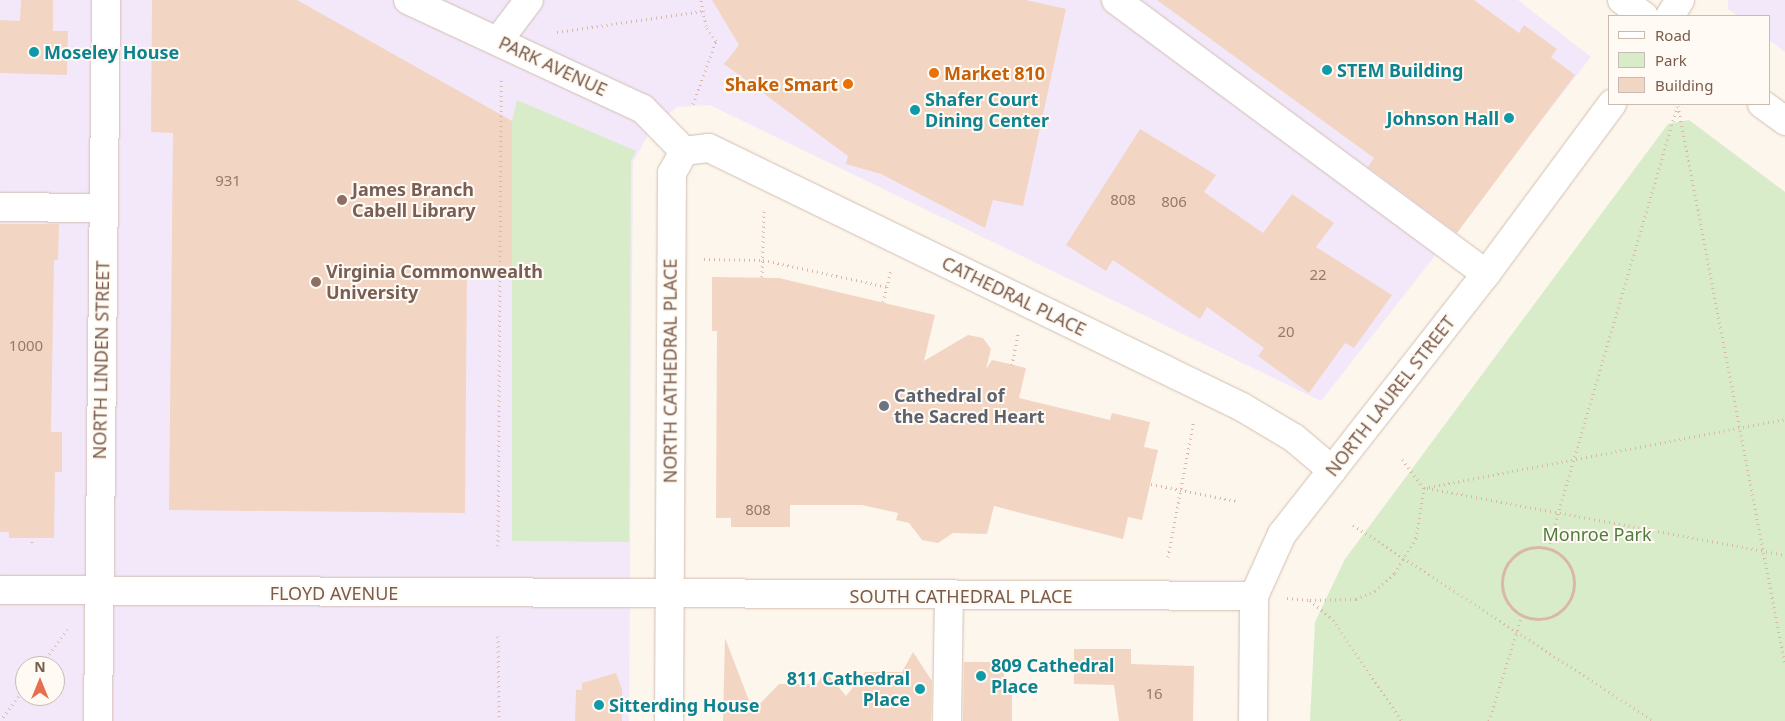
<!DOCTYPE html>
<html>
<head>
<meta charset="utf-8">
<style>
  body { margin:0 }
  #map { position:relative; width:1785px; height:721px; overflow:hidden; background:#fdf6ec; font-family:"Noto Sans",sans-serif }
  div>[style] { position:absolute }
  [style*='--x'] { left:calc(var(--x)*1px); top:calc(var(--y)*1px); width:calc(var(--w)*1px); rotate:calc(var(--a)*1deg) }
  .education>* { inset:0; background:#f3e8fa }
  .green>* { inset:0; background:#d8ecc9 }
  .building>* { inset:0; background:#f3d5c3 }
  .path>* { height:3px; margin-top:-1.5px; transform-origin:0; background:repeating-linear-gradient(90deg,#d9b8a5 0 1px,transparent 0 5px) }
  .path>.ring { margin:-1.5px; padding:0; box-sizing:content-box; background:none; border:3px solid #d9b8a5; border-radius:50% }
  .roads { filter:drop-shadow(0 0 1px #d1beb0) drop-shadow(0 0 1px #d1beb0) }
  .minor>* { height:28px; margin:-14px; padding:0 14px; transform-origin:14px; border-radius:14px; background:#fff }
  .dots>* { width:14px; height:14px; translate:-50% -50%; box-sizing:border-box; border:2px solid #fffaf3; border-radius:50% }
  span { translate:-50% -50%; white-space:nowrap; text-align:center; line-height:1.15; -webkit-text-stroke:4px #fffaf3; paint-order:stroke }
  .number-label { font-size:15px; color:#987a6a }
  .number-label span { -webkit-text-stroke-width:0 }
  .culture-label { font-size:18px; color:#0d838f; font-weight:700 }
  .left { translate:0 -50%; text-align:left }
  .right { translate:-100% -50%; text-align:right }
  .street-label { font-size:18px; color:#7a5c4d }
  .food-label { font-size:18px; color:#c56008; font-weight:700 }
  .education-label { font-size:18px; color:#785e54; font-weight:700 }
  .worship-label { font-size:18px; color:#5b616d; font-weight:700 }
  .park-label { font-size:18px; color:#537a41 }
  .legend { position:absolute; left:1608px; top:15px; width:162px; height:90px; box-sizing:border-box; background:#fffaf3; border:1px solid #cabbb1; margin:0; padding:6px 9px; list-style:none; font-size:15px; color:#7a5c4d }
  .legend li { display:flex; align-items:center; gap:10px; height:25px }
  .legend b { width:25px; border:1px solid #cabbb1 }
  .north { position:absolute; left:15px; top:656px; width:50px; height:50px; box-sizing:border-box; background:#fffaf3; border:1px solid #cabbb1; border-radius:50%; rotate:0deg; font-size:14px; font-weight:700; line-height:20px; text-align:center; color:#7a5c4d }
  .north::after { content:''; display:block; margin:auto; width:18px; height:22px; background:#e76f51; clip-path:polygon(50% 0,100% 100%,50% 72%,0 100%) }
</style>
</head>
<body>
<div id="map">
  <div class="education">
    <div style="clip-path:polygon(evenodd,0 0,1518px 0,1591px 57px,1321px 401px,710px 105px,677px 107px,653px 126px,633px 162px,629px 721px,0 721px,0 0,25px 666px,55px 666px,55px 696px,25px 696px,25px 666px)"></div>
    <div style="clip-path:polygon(1728px 0,1785px 0,1785px 52px,1769px 40px,1769px 16px,1738px 16px,1728px 9px)"></div>
  </div>
  <div class="green">
    <div style="clip-path:polygon(517px 100px,636px 151px,631px 161px,629px 542px,512px 541px,512px 121px)"></div>
    <div style="clip-path:polygon(1689px 120px,1785px 192px,1785px 721px,1310px 721px,1315px 622px,1345px 559px,1668px 124px)"></div>
  </div>
  <div class="building">
    <div style="clip-path:polygon(21px 0,53px 0,53px 31px,68px 31px,67px 75px,0 73px,0 20px,20px 21px)"></div>
    <div style="clip-path:polygon(152px 0,297px 0,512px 121px,512px 267px,467px 267px,465px 513px,169px 510px,173px 133px,151px 132px)"></div>
    <div style="clip-path:polygon(712px 0,1026px 0,1066px 9px,1023px 206px,993px 200px,985px 228px,881px 174px,846px 164px,848px 156px,724px 64px,739px 45px)"></div>
    <div style="clip-path:polygon(1157px 0,1474px 0,1519px 33px,1524px 25px,1557px 49px,1551px 57px,1575px 75px,1457px 233px,1368px 167px,1374px 158px)"></div>
    <div style="clip-path:polygon(1140px 129px,1216px 175px,1204px 192px,1263px 233px,1292px 194px,1334px 223px,1316px 247px,1392px 295px,1354px 348px,1345px 343px,1309px 393px,1258px 356px,1264px 348px,1207px 307px,1200px 319px,1113px 260px,1106px 271px,1066px 245px)"></div>
    <div style="clip-path:polygon(0 224px,59px 224px,58px 260px,54px 260px,51px 432px,62px 432px,62px 472px,55px 472px,54px 538px,9px 538px,9px 532px,0 532px)"></div>
    <div style="clip-path:polygon(712px 277px,779px 278px,935px 315px,924px 361px,968px 335px,983px 338px,991px 349px,986px 369px,992px 360px,1026px 368px,1019px 398px,1110px 420px,1112px 413px,1150px 422px,1144px 447px,1158px 450px,1142px 520px,1128px 517px,1123px 539px,994px 506px,987px 534px,953px 533px,938px 543px,922px 540px,909px 523px,896px 520px,898px 513px,862px 505px,790px 505px,790px 527px,731px 527px,731px 518px,716px 518px,717px 331px,712px 331px)"></div>
    <div style="clip-path:polygon(725px 638px,753px 711px,779px 684px,817px 684px,825px 671px,846px 696px,865px 672px,902px 672px,913px 652px,932px 681px,931px 721px,723px 721px)"></div>
    <div style="clip-path:polygon(1074px 649px,1131px 649px,1131px 664px,1194px 666px,1193px 721px,1119px 721px,1114px 685px,1074px 684px)"></div>
    <div style="clip-path:polygon(964px 662px,1004px 662px,1004px 689px,1012px 689px,1012px 721px,963px 721px)"></div>
    <div style="clip-path:polygon(616px 673px,622px 689px,622px 721px,575px 721px,576px 690px,582px 690px,582px 683px)"></div>
  </div>
  <div class="path">
    <div style="--x:557;--y:32;--w:147;--a:-8.2"></div>
    <div style="--x:693;--y:104;--w:67;--a:-69.9"></div>
    <div style="--x:716;--y:41;--w:18;--a:-124"></div>
    <div style="--x:706;--y:26;--w:26;--a:-101"></div>
    <div style="--x:1678;--y:106;--w:569;--a:79.16"></div>
    <div style="--x:704;--y:259;--w:59;--a:1"></div>
    <div style="--x:763;--y:260;--w:128;--a:12.2"></div>
    <div style="--x:762;--y:277;--w:68;--a:-88.3"></div>
    <div style="--x:883;--y:302;--w:32;--a:-76"></div>
    <div style="--x:1012;--y:365;--w:32;--a:-79"></div>
    <div style="--x:1151;--y:484;--w:87;--a:11.3"></div>
    <div style="--x:1424;--y:488;--w:368;--a:-10.8"></div>
    <div style="--x:1427;--y:488;--w:364;--a:10.6"></div>
    <div style="--x:1353;--y:525;--w:359;--a:33.1"></div>
    <div style="--x:32;--y:543;--w:5;--a:-90"></div>
    <div style="--x:498;--y:546;--w:468;--a:-89.6"></div>
    <div class="ring" style="left:1502px;top:547px;width:69px;height:69px"></div>
    <div style="--x:1548;--y:548;--w:460;--a:-73.7"></div>
    <div style="--x:1168;--y:557;--w:140;--a:-79.3"></div>
    <div style="--x:1287;--y:598;--w:23;--a:5"></div>
    <div style="--x:1310;--y:600;--w:30;--a:41"></div>
    <div style="--x:1333;--y:620;--w:122;--a:55.7"></div>
    <div style="--x:1310;--y:600;--w:46;--a:-1.2"></div>
    <div style="--x:1356;--y:599;--w:21;--a:-23"></div>
    <div style="--x:1375;--y:591;--w:27;--a:-42"></div>
    <div style="--x:1395;--y:573;--w:41;--a:-59"></div>
    <div style="--x:1416;--y:538;--w:51;--a:-80.9"></div>
    <div style="--x:1424;--y:488;--w:36;--a:-127"></div>
    <div style="--x:498;--y:636;--w:85;--a:89.3"></div>
    <div style="--x:40;--y:666;--w:46;--a:-53.9"></div>
    <div style="--x:0;--y:721;--w:42;--a:-53.7"></div>
    <div style="--x:1489;--y:721;--w:111;--a:-72.7"></div>
  </div>
  <div class="roads">
    <div class="minor">
      <div style="--x:408;--y:0;--w:259;--a:24.9"></div>
      <div style="--x:643;--y:109;--w:59;--a:45.7"></div>
      <div style="--x:1116;--y:0;--w:460;--a:36.5"></div>
      <div style="--x:1622;--y:0;--w:27;--a:36"></div>
      <div style="--x:1670;--y:16;--w:19;--a:-58"></div>
      <div style="--x:498;--y:41;--w:51;--a:-52.9"></div>
      <div style="--x:1762;--y:104;--w:29;--a:36"></div>
      <div style="--x:0;--y:207;--w:103;--a:0.6"></div>
      <div style="--x:0;--y:590;--w:1254;--a:0.27"></div>
      <div style="--x:98;--y:721;--w:721;--a:-89.36"></div>
      <div style="--x:669;--y:721;--w:548;--a:-89.69"></div>
      <div style="--x:672;--y:173;--w:25;--a:-61"></div>
      <div style="--x:684;--y:151;--w:25;--a:-7"></div>
      <div style="--x:709;--y:148;--w:593;--a:25.92"></div>
      <div style="--x:1242;--y:407;--w:61;--a:30.8"></div>
      <div style="--x:1294;--y:438;--w:50;--a:40.1"></div>
      <div style="--x:947;--y:721;--w:125;--a:-89.1"></div>
      <div style="--x:1253;--y:721;--w:125;--a:-89.5"></div>
      <div style="--x:1254;--y:596;--w:68;--a:-65.7"></div>
      <div style="--x:1282;--y:534;--w:330;--a:-51.9"></div>
      <div style="--x:1486;--y:274;--w:212;--a:-53.5"></div>
    </div>
  </div>
  <div class="dots">
    <div style="left:34px;top:52px;background:#0f9aa8"></div>
    <div style="left:1327px;top:70px;background:#0f9aa8"></div>
    <div style="left:934px;top:73px;background:#e8710a"></div>
    <div style="left:848px;top:84px;background:#e8710a"></div>
    <div style="left:915px;top:110px;background:#0f9aa8"></div>
    <div style="left:1509px;top:118px;background:#0f9aa8"></div>
    <div style="left:342px;top:200px;background:#8d6e63"></div>
    <div style="left:316px;top:282px;background:#8d6e63"></div>
    <div style="left:884px;top:406px;background:#6b7280"></div>
    <div style="left:981px;top:676px;background:#0f9aa8"></div>
    <div style="left:920px;top:689px;background:#0f9aa8"></div>
    <div style="left:599px;top:705px;background:#0f9aa8"></div>
  </div>
  <div class="number-label">
    <span style="left:228px;top:181px">931</span>
    <span style="left:1123px;top:200px">808</span>
    <span style="left:1174px;top:202px">806</span>
    <span style="left:1318px;top:275px">22</span>
    <span style="left:1286px;top:332px">20</span>
    <span style="left:26px;top:346px">1000</span>
    <span style="left:758px;top:510px">808</span>
    <span style="left:1154px;top:694px">16</span>
  </div>
  <div class="culture-label">
    <span class="left" style="left:44px;top:52px">Moseley House</span>
    <span class="left" style="left:1337px;top:70px">STEM Building</span>
    <span class="left" style="left:925px;top:110px">Shafer Court<br>Dining Center</span>
    <span class="right" style="left:1499px;top:118px">Johnson Hall</span>
    <span class="left" style="left:991px;top:676px">809 Cathedral<br>Place</span>
    <span class="right" style="left:910px;top:689px">811 Cathedral<br>Place</span>
    <span class="left" style="left:609px;top:705px">Sitterding House</span>
  </div>
  <div class="street-label">
    <span style="left:553px;top:66px;rotate:25deg">PARK AVENUE</span>
    <span style="left:1014px;top:296px;rotate:26deg">CATHEDRAL PLACE</span>
    <span style="left:101px;top:360px;rotate:-89deg">NORTH LINDEN STREET</span>
    <span style="left:670px;top:371px;rotate:-90deg">NORTH CATHEDRAL PLACE</span>
    <span style="left:1390px;top:396px;rotate:-52deg">NORTH LAUREL STREET</span>
    <span style="left:334px;top:593px">FLOYD AVENUE</span>
    <span style="left:961px;top:596px">SOUTH CATHEDRAL PLACE</span>
  </div>
  <div class="food-label">
    <span class="left" style="left:944px;top:73px">Market 810</span>
    <span class="right" style="left:838px;top:84px">Shake Smart</span>
  </div>
  <div class="education-label">
    <span class="left" style="left:352px;top:200px">James Branch<br>Cabell Library</span>
    <span class="left" style="left:326px;top:282px">Virginia Commonwealth<br>University</span>
  </div>
  <div class="worship-label">
    <span class="left" style="left:894px;top:406px">Cathedral of<br>the Sacred Heart</span>
  </div>
  <div class="park-label">
    <span style="left:1597px;top:534px">Monroe Park</span>
  </div>
  <ul class="legend">
  <li><b style="height:6px;background:#fff"></b>Road</li>
  <li><b style="height:14px;background:#d8ecc9"></b>Park</li>
  <li><b style="height:14px;background:#f3d5c3"></b>Building</li>
  </ul>
  <div class="north">N</div>
</div>
</body>
</html>
